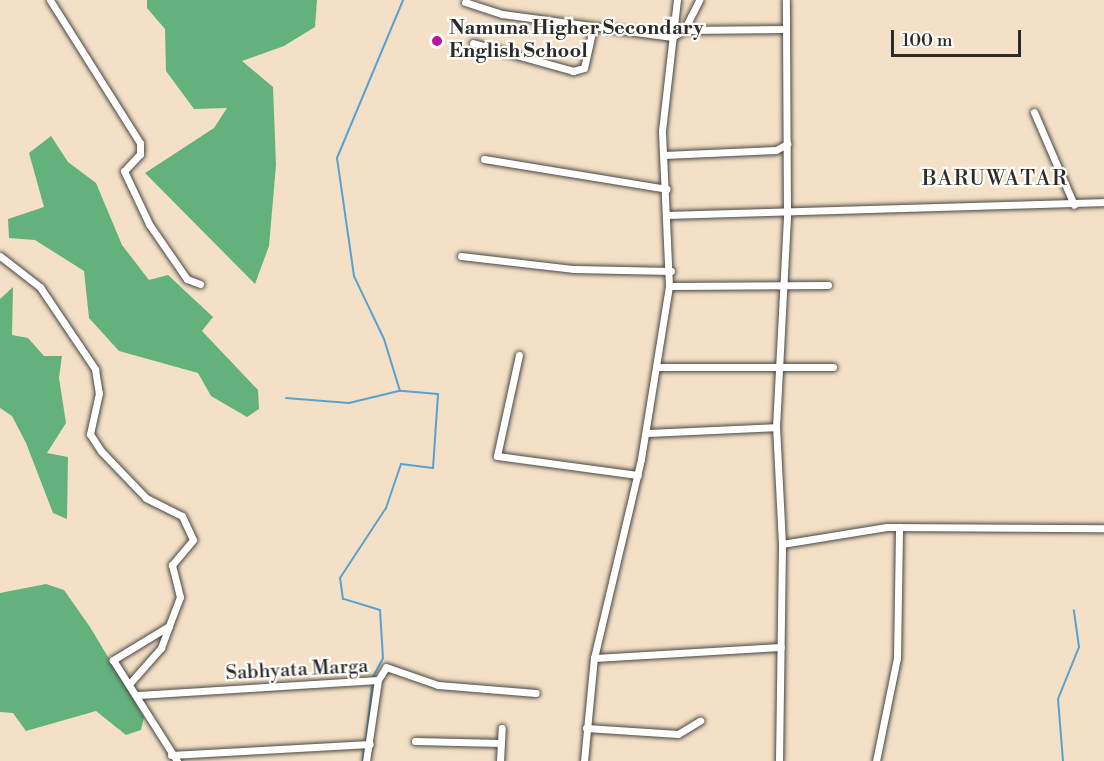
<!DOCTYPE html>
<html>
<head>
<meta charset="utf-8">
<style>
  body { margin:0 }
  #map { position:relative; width:1104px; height:761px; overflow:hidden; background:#f3e0c6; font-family:"Libre Bodoni",serif }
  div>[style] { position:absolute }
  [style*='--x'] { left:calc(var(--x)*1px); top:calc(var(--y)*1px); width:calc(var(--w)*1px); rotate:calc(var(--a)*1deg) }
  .forest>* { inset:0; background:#63b27d }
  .stream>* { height:2px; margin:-1px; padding:0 1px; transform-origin:1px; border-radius:1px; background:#59a2d0 }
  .roads { filter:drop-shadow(0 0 2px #494642) drop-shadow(0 0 2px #494642) }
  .minor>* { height:7px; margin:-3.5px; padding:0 3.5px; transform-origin:3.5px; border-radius:3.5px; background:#fff }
  .dots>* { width:16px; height:16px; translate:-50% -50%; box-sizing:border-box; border:3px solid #fdfcf7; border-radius:50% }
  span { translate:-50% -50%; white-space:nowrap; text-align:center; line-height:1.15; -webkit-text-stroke:4.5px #fdfcf7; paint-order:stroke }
  .poi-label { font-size:20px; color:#2b2b2b; font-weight:700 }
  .left { translate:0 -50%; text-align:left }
  .street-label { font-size:20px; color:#2b2b2b }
  .neighbourhood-label { font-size:21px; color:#2b2b2b; letter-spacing:1.5px }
  .scale { position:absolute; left:891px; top:30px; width:130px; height:27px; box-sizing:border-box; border:3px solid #2b2b2b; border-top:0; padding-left:8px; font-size:18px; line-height:21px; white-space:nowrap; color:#2b2b2b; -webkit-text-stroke:4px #fdfcf7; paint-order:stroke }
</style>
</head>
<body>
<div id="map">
  <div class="forest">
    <div style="clip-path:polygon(147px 0,317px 0,315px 27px,284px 46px,242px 61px,273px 87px,276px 165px,269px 246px,255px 284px,145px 173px,214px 128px,227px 108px,194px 109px,166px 71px,165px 29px,147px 8px)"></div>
    <div style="clip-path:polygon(51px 136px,68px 162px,96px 183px,122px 245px,149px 280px,168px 275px,213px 317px,202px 331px,258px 390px,259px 409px,247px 417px,211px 396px,198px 373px,119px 351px,89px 318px,84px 271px,35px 240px,9px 238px,8px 219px,44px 207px,29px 153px)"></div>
    <div style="clip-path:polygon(13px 287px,12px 335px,28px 338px,44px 356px,62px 356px,59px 378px,66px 423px,47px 453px,68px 457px,67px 519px,53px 513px,26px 443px,12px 416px,0 408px,0 299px)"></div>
    <div style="clip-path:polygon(46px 584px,64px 590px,90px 627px,144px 717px,141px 730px,126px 735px,96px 711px,26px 731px,13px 713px,0 712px,0 593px)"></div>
  </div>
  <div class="stream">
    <div style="--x:286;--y:398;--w:63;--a:4.5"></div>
    <div style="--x:349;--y:403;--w:51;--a:-13.5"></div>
    <div style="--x:373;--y:677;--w:21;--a:-62"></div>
    <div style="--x:383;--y:658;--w:48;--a:-93.6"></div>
    <div style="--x:380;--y:610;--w:39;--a:-163"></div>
    <div style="--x:343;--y:599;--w:21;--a:-98"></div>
    <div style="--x:340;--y:578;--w:84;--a:-56.7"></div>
    <div style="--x:386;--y:508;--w:46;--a:-71.2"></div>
    <div style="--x:401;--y:464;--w:32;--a:7"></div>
    <div style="--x:433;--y:468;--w:74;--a:-86.1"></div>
    <div style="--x:438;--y:394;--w:38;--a:-175"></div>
    <div style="--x:400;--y:391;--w:54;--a:-107.1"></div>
    <div style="--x:384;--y:339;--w:70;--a:-115.5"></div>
    <div style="--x:354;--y:276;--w:119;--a:-98.2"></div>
    <div style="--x:337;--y:158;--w:171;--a:-67.3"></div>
    <div style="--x:366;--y:740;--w:53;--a:-83.5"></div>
    <div style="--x:363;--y:761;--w:12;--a:-85"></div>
    <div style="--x:1063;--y:761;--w:62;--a:-94.6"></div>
    <div style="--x:1058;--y:699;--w:56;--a:-68"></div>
    <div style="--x:1079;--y:647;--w:37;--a:-98"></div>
  </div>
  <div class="roads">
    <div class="minor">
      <div style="--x:50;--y:0;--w:169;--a:57.8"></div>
      <div style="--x:140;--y:143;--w:11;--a:90"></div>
      <div style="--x:140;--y:154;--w:23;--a:133"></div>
      <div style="--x:124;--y:171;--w:59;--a:64.7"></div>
      <div style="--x:149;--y:224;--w:67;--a:55.4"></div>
      <div style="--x:187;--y:279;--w:14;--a:21"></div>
      <div style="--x:465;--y:2;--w:39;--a:18"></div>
      <div style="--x:502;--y:14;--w:172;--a:7.7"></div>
      <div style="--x:672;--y:37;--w:14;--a:-30"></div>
      <div style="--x:684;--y:30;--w:34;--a:-63"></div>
      <div style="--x:684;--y:30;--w:102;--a:-0.6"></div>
      <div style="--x:473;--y:43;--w:104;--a:15.6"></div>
      <div style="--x:573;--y:71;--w:11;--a:-15"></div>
      <div style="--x:584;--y:68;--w:41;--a:-77.3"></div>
      <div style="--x:1034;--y:112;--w:101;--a:66.7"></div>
      <div style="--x:664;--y:155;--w:112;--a:-2.6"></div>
      <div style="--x:776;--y:150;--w:13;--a:-29"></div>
      <div style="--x:484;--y:159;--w:185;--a:9.3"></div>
      <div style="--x:669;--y:215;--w:435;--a:-1.7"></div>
      <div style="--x:0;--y:256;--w:51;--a:37.8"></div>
      <div style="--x:40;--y:287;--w:99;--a:56.1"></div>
      <div style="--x:95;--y:369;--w:24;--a:81"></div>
      <div style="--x:99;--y:393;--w:42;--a:102.4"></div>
      <div style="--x:90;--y:434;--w:20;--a:57"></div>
      <div style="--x:101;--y:451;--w:65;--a:46.2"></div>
      <div style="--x:146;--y:498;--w:40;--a:26.6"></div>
      <div style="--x:182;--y:516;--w:26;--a:65"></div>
      <div style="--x:193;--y:540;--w:33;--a:130"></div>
      <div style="--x:172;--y:565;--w:33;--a:76"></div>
      <div style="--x:180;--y:597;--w:31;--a:111"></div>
      <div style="--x:169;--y:626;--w:66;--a:148.7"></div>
      <div style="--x:113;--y:660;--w:120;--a:57.6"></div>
      <div style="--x:461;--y:256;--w:114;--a:6.6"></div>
      <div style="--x:574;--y:269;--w:97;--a:1.2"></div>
      <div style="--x:669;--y:286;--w:159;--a:-0.4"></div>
      <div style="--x:519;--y:355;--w:103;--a:102.3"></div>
      <div style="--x:497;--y:456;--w:142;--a:7.7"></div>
      <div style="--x:657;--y:367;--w:176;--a:0"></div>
      <div style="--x:646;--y:433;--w:130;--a:-2.6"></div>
      <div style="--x:782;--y:544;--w:106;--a:-9.2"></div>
      <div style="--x:887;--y:527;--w:217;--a:0.3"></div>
      <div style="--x:594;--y:658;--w:187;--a:-3.4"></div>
      <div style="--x:378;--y:680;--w:15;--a:-58"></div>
      <div style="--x:386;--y:667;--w:55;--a:19.1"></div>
      <div style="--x:438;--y:685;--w:98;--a:4.7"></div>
      <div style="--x:130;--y:683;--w:47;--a:-48.5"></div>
      <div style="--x:161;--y:648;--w:23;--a:-70"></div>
      <div style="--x:138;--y:695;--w:240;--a:-3.6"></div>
      <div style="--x:378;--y:680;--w:82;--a:98.4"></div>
      <div style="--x:586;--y:728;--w:92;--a:3.7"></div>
      <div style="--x:678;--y:734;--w:26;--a:-31"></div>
      <div style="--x:415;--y:741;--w:86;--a:1.3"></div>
      <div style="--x:171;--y:755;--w:199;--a:-3.2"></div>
      <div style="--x:500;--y:761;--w:33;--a:-87"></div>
      <div style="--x:584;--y:761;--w:103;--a:-84.5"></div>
      <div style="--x:594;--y:658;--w:204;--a:-76.7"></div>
      <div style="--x:641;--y:459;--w:175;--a:-80.8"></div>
      <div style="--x:669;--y:286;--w:155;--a:-92.6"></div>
      <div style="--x:662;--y:131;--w:132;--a:-83.5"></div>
      <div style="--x:779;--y:761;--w:217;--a:-89.2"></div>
      <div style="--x:782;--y:544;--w:117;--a:-92.9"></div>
      <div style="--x:776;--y:427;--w:212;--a:-87"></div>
      <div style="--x:787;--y:215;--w:215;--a:-90.3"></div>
      <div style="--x:876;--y:761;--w:105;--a:-78.5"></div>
      <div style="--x:897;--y:658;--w:131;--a:-89.1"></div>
    </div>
  </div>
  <div class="dots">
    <div style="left:437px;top:41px;background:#b5179e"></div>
  </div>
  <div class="poi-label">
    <span class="left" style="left:449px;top:40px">Namuna Higher Secondary<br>English School</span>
  </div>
  <div class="street-label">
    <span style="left:297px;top:670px;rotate:-3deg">Sabhyata Marga</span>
  </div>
  <div class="neighbourhood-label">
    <span style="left:995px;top:179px">BARUWATAR</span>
  </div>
  <div class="scale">100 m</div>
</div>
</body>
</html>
